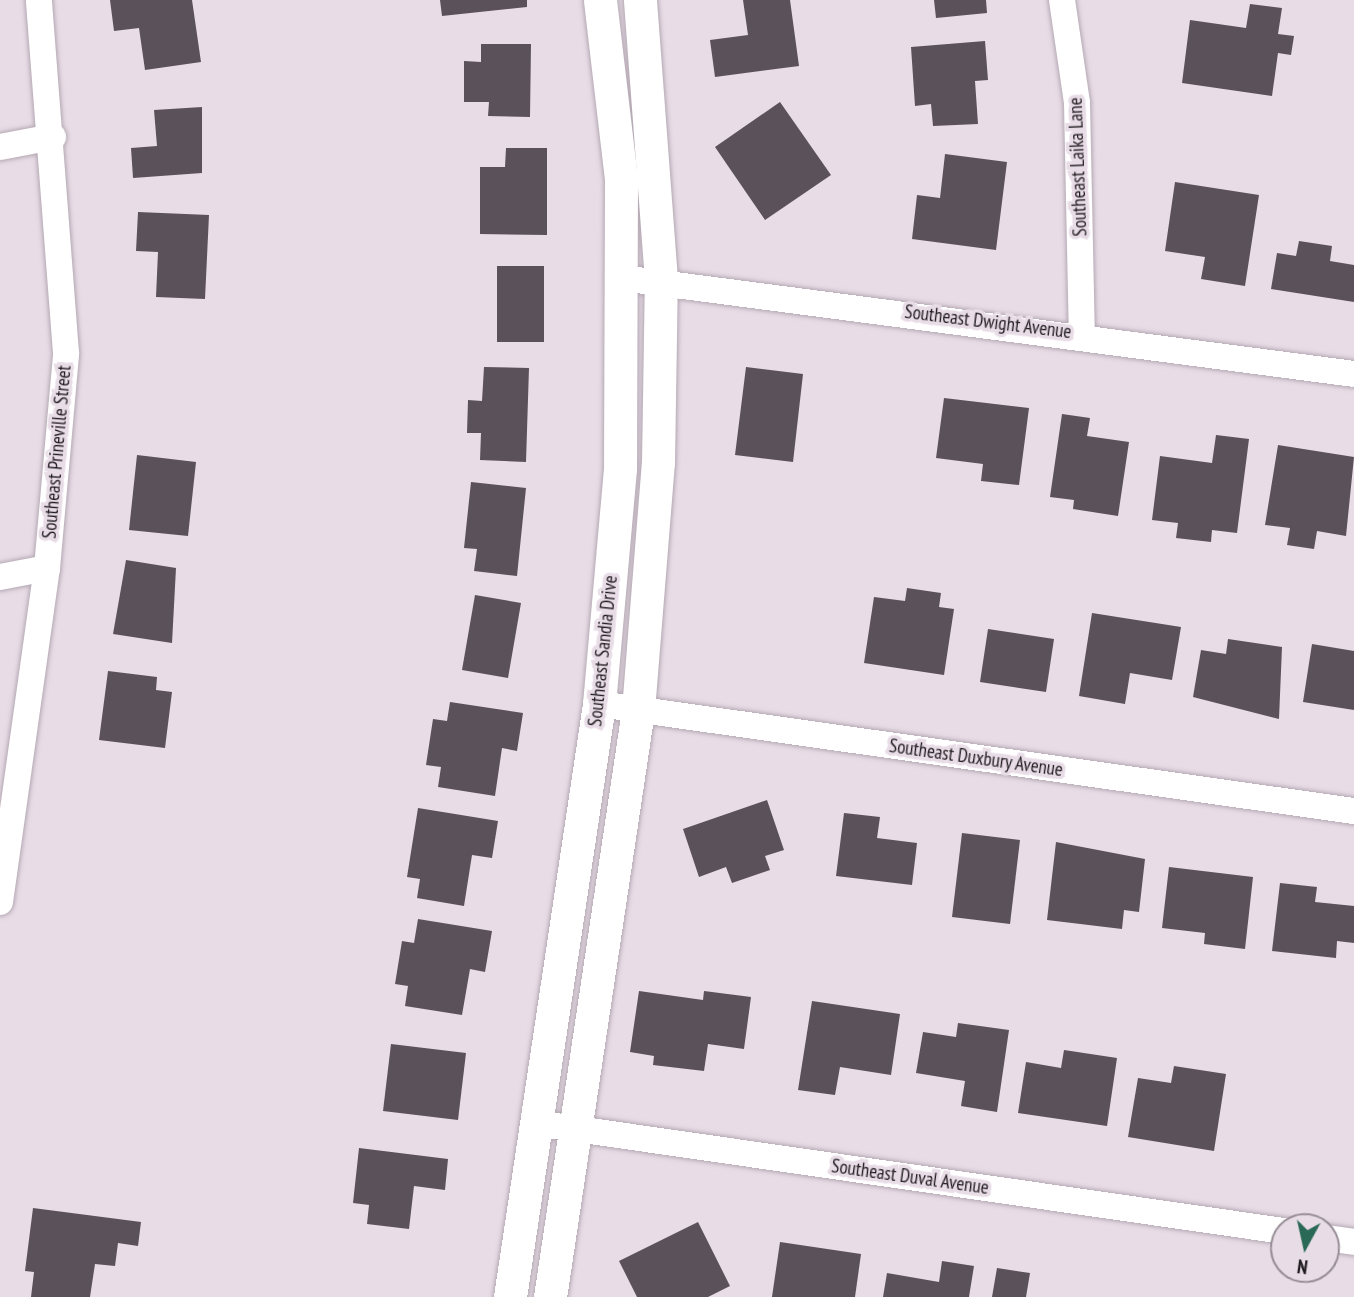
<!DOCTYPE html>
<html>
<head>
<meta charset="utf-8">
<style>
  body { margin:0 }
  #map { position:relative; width:1354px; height:1297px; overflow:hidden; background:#e8dce6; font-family:"PT Sans Narrow",sans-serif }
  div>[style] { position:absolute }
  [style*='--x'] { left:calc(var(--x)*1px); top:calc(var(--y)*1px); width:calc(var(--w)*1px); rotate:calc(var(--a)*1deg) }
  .building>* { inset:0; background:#5b515a }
  .roads { filter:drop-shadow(0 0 2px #b4a9b3) drop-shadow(0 0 2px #b4a9b3) }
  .minor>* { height:26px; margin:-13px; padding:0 13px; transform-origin:13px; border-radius:13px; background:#fff }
  .tertiary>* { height:33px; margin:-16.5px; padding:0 16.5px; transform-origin:16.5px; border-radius:16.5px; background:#fff }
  span { translate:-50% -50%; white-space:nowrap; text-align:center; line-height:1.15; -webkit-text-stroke:7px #e8dce6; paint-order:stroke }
  .street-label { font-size:19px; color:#1e1a1d }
  .north { position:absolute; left:1270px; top:1213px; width:70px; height:70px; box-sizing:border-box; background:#e8dce6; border:2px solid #978e96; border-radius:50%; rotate:188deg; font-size:19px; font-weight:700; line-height:28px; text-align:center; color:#1e1a1d }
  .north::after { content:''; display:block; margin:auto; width:24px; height:32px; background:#2a6956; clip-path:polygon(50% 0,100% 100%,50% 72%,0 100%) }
</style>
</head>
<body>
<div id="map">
  <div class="building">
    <div style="clip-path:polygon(110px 0,192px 0,201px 62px,145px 70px,139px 28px,114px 31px)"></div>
    <div style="clip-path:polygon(440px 0,527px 0,527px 7px,442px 16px)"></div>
    <div style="clip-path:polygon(743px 0,790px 0,799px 66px,715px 77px,710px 40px,748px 35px)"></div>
    <div style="clip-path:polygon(934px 0,986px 0,987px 13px,936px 18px)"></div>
    <div style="clip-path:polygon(1250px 4px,1282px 8px,1278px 34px,1294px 36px,1291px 55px,1278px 53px,1272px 96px,1182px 83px,1190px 20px,1246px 28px)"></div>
    <div style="clip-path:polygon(985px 41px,988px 80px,975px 81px,978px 124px,933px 126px,931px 104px,915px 106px,911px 47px)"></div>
    <div style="clip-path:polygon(481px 44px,531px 44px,530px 117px,488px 116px,489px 102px,464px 102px,464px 61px,481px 62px)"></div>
    <div style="clip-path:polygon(780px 102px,831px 175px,765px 220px,715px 147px)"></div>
    <div style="clip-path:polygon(202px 107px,202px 173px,133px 178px,131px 148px,157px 146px,154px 110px)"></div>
    <div style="clip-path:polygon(506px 148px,547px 148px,547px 235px,480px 234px,480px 167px,505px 167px)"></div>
    <div style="clip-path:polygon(945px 154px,1007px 162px,996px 250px,912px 239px,917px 195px,940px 198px)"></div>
    <div style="clip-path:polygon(1175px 182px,1259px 195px,1245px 286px,1201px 279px,1205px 257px,1165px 251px)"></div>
    <div style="clip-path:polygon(138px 212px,209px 215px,205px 299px,156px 297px,158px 252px,136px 251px)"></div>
    <div style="clip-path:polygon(1299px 241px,1332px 246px,1330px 261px,1354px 265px,1354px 302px,1271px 289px,1277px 253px,1296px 256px)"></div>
    <div style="clip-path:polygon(497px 266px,544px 266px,544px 342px,497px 342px)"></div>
    <div style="clip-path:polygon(484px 367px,529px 368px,526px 462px,480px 460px,481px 433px,467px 433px,468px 400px,482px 401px)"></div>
    <div style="clip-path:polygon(746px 367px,803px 374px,793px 462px,735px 455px)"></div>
    <div style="clip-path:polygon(944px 398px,1029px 408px,1019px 485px,981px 481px,983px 464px,936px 458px)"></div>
    <div style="clip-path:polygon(1062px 414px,1090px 418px,1087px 436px,1129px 442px,1118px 516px,1073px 509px,1074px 500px,1050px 497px)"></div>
    <div style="clip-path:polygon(1216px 435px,1249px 439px,1237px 533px,1212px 530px,1211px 542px,1176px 538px,1178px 523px,1152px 520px,1160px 456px,1212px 463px)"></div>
    <div style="clip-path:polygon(1278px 445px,1354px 457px,1346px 536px,1317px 531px,1314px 549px,1287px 545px,1290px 528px,1265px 525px)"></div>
    <div style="clip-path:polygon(137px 455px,196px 462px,188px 536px,129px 530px)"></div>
    <div style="clip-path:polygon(471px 482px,526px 488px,517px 576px,474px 571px,477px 549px,464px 548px)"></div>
    <div style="clip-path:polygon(126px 560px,176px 568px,172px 643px,113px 634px)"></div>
    <div style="clip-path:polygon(907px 588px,941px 593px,939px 607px,954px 609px,944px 675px,864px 663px,874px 597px,905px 601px)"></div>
    <div style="clip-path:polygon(475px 595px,521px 603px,508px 678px,462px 670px)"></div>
    <div style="clip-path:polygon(1092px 613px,1181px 627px,1172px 680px,1130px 673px,1125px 704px,1079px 696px)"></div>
    <div style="clip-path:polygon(988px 629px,1054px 639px,1046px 692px,980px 682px)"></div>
    <div style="clip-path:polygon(1228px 639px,1282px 647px,1279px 719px,1193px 697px,1201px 650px,1226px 654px)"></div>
    <div style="clip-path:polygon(1312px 644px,1354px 651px,1354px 710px,1303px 702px)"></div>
    <div style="clip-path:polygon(108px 671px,157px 677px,156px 690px,172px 692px,165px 748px,99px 740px)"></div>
    <div style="clip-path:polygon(450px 702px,523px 713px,517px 751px,502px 748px,495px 796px,438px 787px,441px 767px,426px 765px,433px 719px,447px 721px)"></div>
    <div style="clip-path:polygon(767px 800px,784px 850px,765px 856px,770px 870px,732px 883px,726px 867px,699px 877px,683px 829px)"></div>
    <div style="clip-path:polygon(418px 808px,498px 821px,492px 858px,472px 855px,464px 906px,417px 898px,420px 879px,407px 877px)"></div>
    <div style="clip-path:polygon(844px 813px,880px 817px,877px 838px,917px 843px,912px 885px,836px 876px)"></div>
    <div style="clip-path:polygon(962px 833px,1020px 840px,1010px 924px,952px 917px)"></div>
    <div style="clip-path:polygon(1056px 842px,1145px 859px,1139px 912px,1124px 910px,1122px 929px,1047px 920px)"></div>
    <div style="clip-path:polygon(1169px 867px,1253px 877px,1245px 949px,1204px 944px,1205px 933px,1162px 928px)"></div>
    <div style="clip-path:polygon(1280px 883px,1317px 887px,1315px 902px,1354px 906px,1354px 943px,1337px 941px,1336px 958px,1272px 951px)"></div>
    <div style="clip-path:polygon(418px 919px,492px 931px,485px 972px,470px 969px,462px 1015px,405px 1006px,408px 986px,395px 984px,402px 941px,414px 943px)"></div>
    <div style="clip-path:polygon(639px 991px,703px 1000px,704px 991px,751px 997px,744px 1049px,708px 1044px,704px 1071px,653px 1065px,654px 1056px,630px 1052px)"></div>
    <div style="clip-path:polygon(812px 1001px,900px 1014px,891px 1075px,840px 1067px,835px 1095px,798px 1090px)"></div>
    <div style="clip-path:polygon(958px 1023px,1009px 1030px,997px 1112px,961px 1106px,965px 1081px,916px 1073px,923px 1032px,956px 1037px)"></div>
    <div style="clip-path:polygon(391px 1044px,466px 1053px,458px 1120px,383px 1111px)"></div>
    <div style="clip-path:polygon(1064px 1050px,1117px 1058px,1107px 1126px,1018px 1113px,1026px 1062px,1061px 1068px)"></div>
    <div style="clip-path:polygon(1174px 1066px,1226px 1074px,1214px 1151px,1128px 1137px,1138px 1078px,1171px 1083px)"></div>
    <div style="clip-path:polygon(359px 1148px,448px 1159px,445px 1190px,414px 1186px,409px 1229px,367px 1224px,369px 1205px,353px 1203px)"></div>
    <div style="clip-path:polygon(33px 1208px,141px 1222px,138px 1246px,118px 1243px,115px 1266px,95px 1264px,90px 1297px,31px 1297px,34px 1272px,25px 1271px)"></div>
    <div style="clip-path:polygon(698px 1222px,730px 1286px,708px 1297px,637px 1297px,619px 1261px)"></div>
    <div style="clip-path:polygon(780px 1242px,861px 1254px,855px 1297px,772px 1297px)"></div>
    <div style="clip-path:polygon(942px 1261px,974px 1266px,969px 1297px,883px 1297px,887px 1273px,939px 1282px)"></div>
    <div style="clip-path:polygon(997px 1268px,1030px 1273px,1026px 1297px,992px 1297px)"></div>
  </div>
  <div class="roads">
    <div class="minor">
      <div style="--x:1062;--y:0;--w:104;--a:81.7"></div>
      <div style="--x:1077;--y:103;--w:232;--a:88.8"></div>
      <div style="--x:0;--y:147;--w:54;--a:-10.7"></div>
      <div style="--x:622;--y:278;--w:738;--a:7.47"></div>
      <div style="--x:0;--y:577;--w:48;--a:-10.8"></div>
      <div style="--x:599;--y:704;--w:763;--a:8.07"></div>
      <div style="--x:0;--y:902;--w:337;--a:-82"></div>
      <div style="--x:47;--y:568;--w:216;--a:-84.9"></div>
      <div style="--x:66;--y:353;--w:354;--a:-94.4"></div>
      <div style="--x:535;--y:1123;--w:757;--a:8.21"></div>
      <div style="--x:1326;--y:1238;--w:28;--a:8"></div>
    </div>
    <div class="tertiary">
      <div style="--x:510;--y:1297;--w:600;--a:-81.46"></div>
      <div style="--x:599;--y:704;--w:236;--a:-84.9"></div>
      <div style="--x:620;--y:469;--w:290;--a:-89.8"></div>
      <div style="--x:621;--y:179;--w:180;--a:-96.7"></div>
      <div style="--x:550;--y:1297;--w:594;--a:-81.47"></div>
      <div style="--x:638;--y:710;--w:248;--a:-85.4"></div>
      <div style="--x:658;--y:463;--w:183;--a:-89.1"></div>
      <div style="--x:661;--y:280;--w:281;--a:-94.3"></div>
    </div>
  </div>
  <div class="street-label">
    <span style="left:1078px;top:167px;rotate:-92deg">Southeast Laika Lane</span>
    <span style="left:988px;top:322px;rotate:7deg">Southeast Dwight Avenue</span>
    <span style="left:57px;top:452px;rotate:-85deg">Southeast Prineville Street</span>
    <span style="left:603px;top:651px;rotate:-84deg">Southeast Sandia Drive</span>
    <span style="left:976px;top:758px;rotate:8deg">Southeast Duxbury Avenue</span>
    <span style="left:910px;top:1177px;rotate:8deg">Southeast Duval Avenue</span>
  </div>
  <div class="north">N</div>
</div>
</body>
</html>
